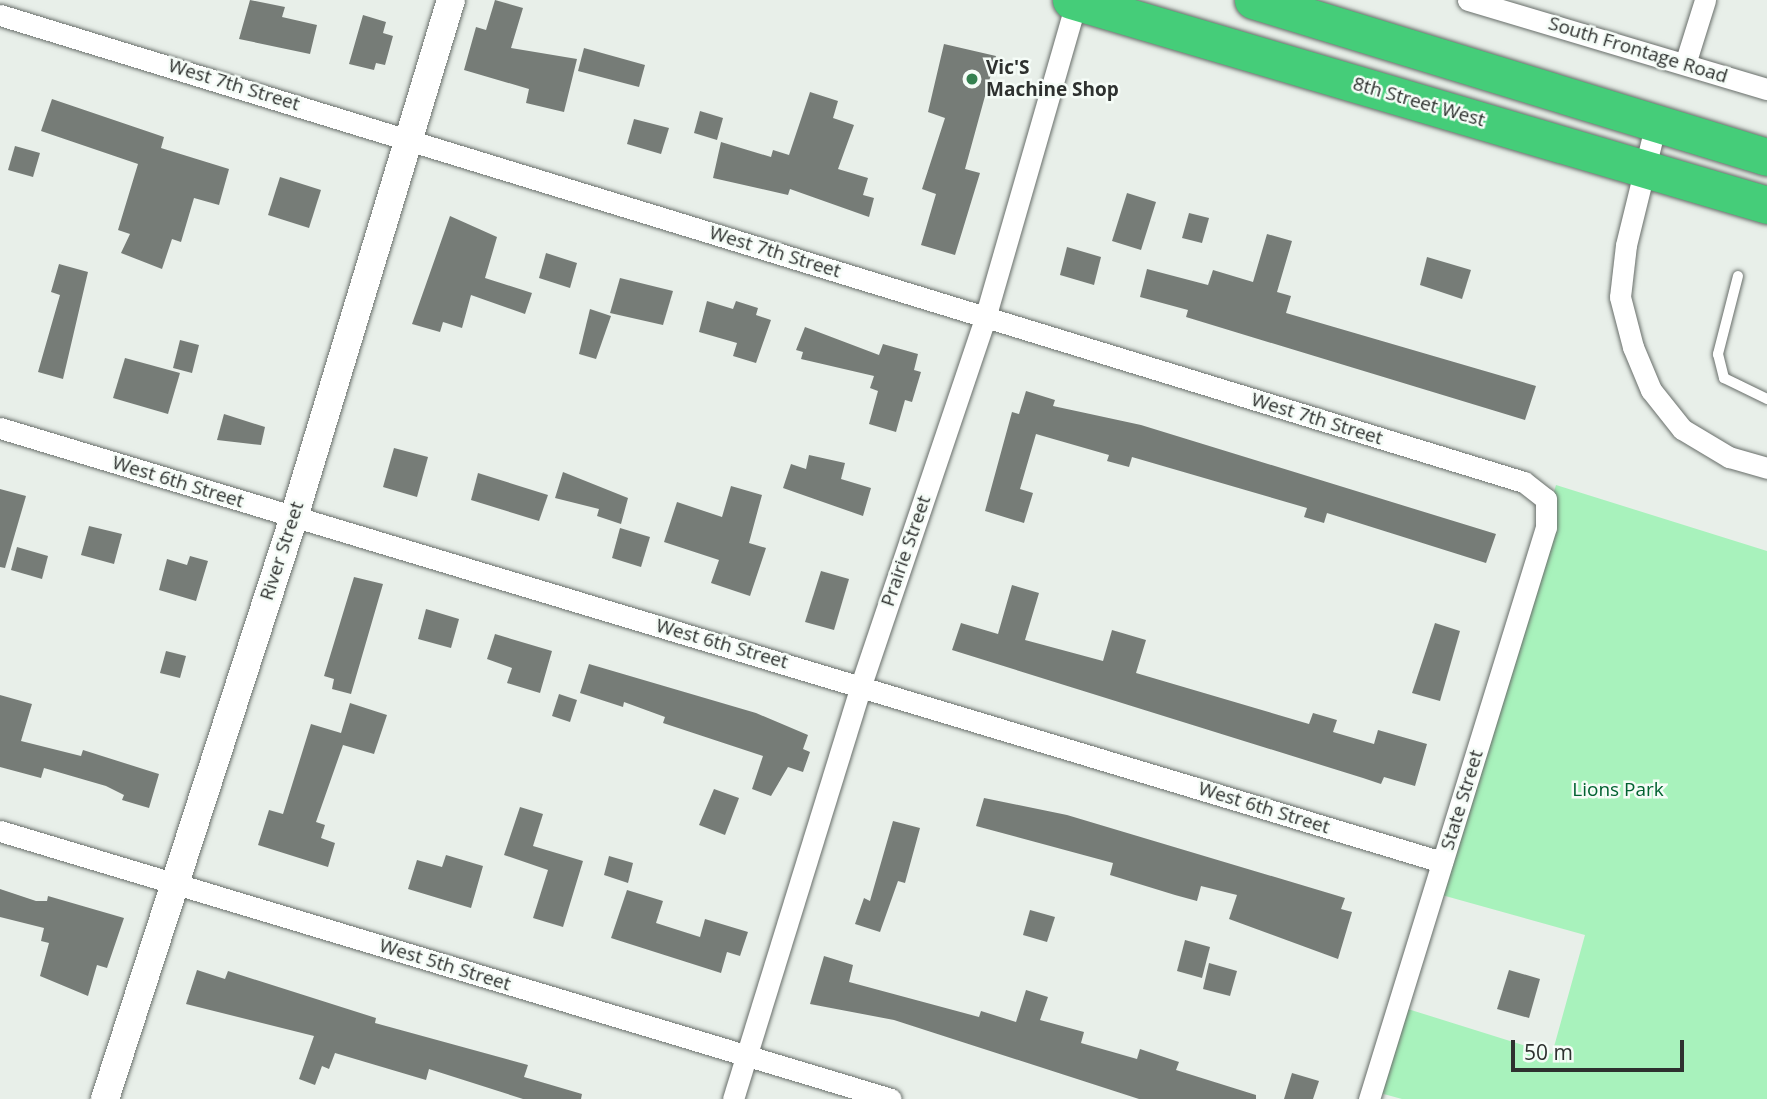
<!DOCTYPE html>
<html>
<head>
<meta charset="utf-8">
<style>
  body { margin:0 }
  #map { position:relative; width:1767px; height:1099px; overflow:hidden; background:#e8efe9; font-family:"Open Sans",sans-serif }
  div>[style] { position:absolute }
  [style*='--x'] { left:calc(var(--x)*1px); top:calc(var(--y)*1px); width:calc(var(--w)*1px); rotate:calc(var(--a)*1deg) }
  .green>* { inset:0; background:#a8f2bc }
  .building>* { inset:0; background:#767c77 }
  .roads { filter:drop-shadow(0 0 2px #686e6a) drop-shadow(0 0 2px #686e6a) }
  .lane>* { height:10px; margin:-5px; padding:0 5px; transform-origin:5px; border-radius:5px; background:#fff }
  .street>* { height:21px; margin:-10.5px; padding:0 10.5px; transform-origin:10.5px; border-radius:10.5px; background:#fff }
  .secondary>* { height:28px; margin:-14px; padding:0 14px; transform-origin:14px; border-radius:14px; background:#fff }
  .highway>* { height:37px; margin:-18.5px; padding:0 18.5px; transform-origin:18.5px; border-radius:18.5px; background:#45cd79 }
  .dots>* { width:19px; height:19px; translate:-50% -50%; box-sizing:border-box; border:4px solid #f5fcf7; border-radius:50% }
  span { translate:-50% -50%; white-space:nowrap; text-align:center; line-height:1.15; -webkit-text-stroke:5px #f5fcf7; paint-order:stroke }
  .street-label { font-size:19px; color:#2e312f }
  .poi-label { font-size:19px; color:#2e312f; font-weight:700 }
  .left { translate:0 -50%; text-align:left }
  .park-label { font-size:19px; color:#016130 }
  .scale { position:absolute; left:1511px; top:1040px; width:173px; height:32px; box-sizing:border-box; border:4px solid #2e312f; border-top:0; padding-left:9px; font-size:21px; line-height:24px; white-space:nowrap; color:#2e312f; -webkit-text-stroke:5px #f5fcf7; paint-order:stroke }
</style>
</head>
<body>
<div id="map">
  <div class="green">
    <div style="clip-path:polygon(1556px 485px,1767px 551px,1767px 1099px,1402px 1099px,1369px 1090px,1395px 1005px,1552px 1054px,1585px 935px,1431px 892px)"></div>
  </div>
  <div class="building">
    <div style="clip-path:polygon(250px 0,285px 7px,282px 17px,317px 25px,310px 54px,239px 39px)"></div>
    <div style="clip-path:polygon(495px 0,523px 8px,511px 48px,577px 59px,564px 112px,526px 103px,529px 89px,464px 70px,476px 27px,486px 30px)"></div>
    <div style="clip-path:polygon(363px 15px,386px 22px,383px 33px,393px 36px,385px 65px,376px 63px,374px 70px,349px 64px)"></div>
    <div style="clip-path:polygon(944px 44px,996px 56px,965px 169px,980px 173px,955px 255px,921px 245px,936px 194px,922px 189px,945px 118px,928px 112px)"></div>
    <div style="clip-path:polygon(584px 48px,645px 65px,639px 87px,578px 71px)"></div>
    <div style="clip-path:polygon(810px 92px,838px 101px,833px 118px,854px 125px,838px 169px,868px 178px,863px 195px,874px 198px,869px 217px,790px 189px,788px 195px,713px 178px,721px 142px,771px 157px,773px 150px,789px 155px)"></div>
    <div style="clip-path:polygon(52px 99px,164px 137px,161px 148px,229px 169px,219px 205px,194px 198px,181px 242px,172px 239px,162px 269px,121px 253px,130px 234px,118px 230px,138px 164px,41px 131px)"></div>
    <div style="clip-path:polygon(700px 111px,723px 118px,717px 140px,694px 133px)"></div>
    <div style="clip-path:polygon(634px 119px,669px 128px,661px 154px,627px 144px)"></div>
    <div style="clip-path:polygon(15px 146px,40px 153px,33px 177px,8px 170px)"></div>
    <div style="clip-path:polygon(280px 177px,321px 190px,309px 228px,268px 215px)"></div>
    <div style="clip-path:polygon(1127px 193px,1156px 202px,1141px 250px,1112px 241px)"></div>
    <div style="clip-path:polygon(1189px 213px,1209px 218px,1202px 243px,1182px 238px)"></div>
    <div style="clip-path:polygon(450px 216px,497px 237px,485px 278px,532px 293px,525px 314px,471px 295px,462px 328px,443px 322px,440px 332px,412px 324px)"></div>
    <div style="clip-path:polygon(1267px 234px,1292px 241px,1277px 292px,1291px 296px,1286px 313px,1536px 386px,1525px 420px,1186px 317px,1188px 310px,1140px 297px,1147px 269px,1208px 285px,1213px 270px,1253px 282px)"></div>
    <div style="clip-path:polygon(1067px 247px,1101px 257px,1094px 285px,1060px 275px)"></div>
    <div style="clip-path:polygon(546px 253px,577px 263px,570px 288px,539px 278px)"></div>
    <div style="clip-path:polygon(1427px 257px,1471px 270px,1462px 299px,1420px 285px)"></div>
    <div style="clip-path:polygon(59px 264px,88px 272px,63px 379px,38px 372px,60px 295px,51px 292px)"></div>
    <div style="clip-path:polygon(620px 278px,673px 291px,663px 325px,610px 313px)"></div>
    <div style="clip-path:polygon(707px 301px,733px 309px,736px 301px,758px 308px,756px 315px,771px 320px,756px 363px,733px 356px,737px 343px,699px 332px)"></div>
    <div style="clip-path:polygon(590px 309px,611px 316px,596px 359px,579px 354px)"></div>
    <div style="clip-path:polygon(805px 327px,879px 355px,883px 344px,918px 354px,914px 370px,921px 372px,912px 402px,905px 400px,896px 432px,869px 424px,878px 391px,870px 388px,874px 376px,801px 359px,803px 352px,796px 350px)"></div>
    <div style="clip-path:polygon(180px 340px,199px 345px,192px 373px,173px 368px)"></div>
    <div style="clip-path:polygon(125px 358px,180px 373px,168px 414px,113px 398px)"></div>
    <div style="clip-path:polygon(1026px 391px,1055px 400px,1053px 406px,1141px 425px,1496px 534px,1486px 563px,1327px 513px,1324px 523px,1304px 517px,1307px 508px,1132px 457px,1129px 467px,1107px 461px,1109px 455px,1036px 434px,1020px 489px,1033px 493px,1024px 523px,985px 511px,1012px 412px,1019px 414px)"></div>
    <div style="clip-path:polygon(224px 414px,265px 427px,261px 445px,217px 440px)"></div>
    <div style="clip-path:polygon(394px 448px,428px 457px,417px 497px,383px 487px)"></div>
    <div style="clip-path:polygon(809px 455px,845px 463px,841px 479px,871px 488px,863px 516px,783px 488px,791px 464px,806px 469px)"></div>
    <div style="clip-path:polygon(563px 472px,628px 498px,621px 524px,597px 516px,599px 509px,555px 498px)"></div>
    <div style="clip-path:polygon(478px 473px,548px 495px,539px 521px,471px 500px)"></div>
    <div style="clip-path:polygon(731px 486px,762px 495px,749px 543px,766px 548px,750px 596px,711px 583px,719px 560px,664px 542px,677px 502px,722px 517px)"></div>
    <div style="clip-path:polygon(0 489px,26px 496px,5px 568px,0 567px)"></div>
    <div style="clip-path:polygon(89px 526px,122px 534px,114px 564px,81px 555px)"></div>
    <div style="clip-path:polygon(620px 528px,650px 537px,641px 567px,612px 558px)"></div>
    <div style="clip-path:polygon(17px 547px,48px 556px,42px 579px,11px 570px)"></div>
    <div style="clip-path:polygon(190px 556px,208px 561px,196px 601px,159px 590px,167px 559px,187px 565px)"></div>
    <div style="clip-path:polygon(821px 571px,849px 579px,834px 630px,805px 622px)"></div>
    <div style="clip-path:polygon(354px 577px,383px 584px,351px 694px,332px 689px,334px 679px,324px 676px)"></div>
    <div style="clip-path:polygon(1012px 585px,1039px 593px,1025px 640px,1103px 661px,1112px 630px,1146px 640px,1136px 673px,1309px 724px,1313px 713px,1337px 720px,1333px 732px,1374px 744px,1378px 730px,1427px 744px,1415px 786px,1384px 777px,1381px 784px,1363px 778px,952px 650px,961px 623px,998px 634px)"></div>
    <div style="clip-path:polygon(426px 609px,459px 619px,451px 648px,418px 639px)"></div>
    <div style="clip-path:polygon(1435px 623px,1460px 631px,1440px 701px,1412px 693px)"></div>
    <div style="clip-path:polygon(495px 634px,552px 651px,540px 693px,507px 683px,512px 668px,487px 659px)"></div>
    <div style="clip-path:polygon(166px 651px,186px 656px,180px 678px,160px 673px)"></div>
    <div style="clip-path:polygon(589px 664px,756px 713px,808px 735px,803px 749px,810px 752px,803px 772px,788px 767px,771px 796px,752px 789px,763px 756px,663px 723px,665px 717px,624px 702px,623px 707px,580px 693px)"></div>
    <div style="clip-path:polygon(559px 694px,577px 700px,570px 722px,552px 716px)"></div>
    <div style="clip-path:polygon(0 695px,32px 704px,21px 741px,81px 756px,83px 750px,159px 774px,149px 808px,122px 800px,124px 795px,106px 786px,44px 768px,41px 778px,0 767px)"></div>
    <div style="clip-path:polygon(350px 703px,387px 715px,374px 754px,343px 745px,316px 822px,325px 825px,321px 838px,335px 843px,328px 867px,258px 845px,269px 810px,283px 814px,311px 724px,341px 733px)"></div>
    <div style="clip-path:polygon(714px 789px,739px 798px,725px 835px,699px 825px)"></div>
    <div style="clip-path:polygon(984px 798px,1067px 815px,1345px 898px,1341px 909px,1352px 912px,1338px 959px,1229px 919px,1237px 895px,1201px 886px,1197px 901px,1175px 895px,1110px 875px,1113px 863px,976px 826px)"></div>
    <div style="clip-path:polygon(520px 807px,543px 814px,533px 846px,583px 861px,563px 927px,533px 918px,548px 870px,504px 855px)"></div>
    <div style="clip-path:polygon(893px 821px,920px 828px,905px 883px,898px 881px,880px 932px,855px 924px,864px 898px,870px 901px)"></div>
    <div style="clip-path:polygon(446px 855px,483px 866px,471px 908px,408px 889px,417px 860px,442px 867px)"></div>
    <div style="clip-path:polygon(609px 856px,633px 863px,628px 883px,604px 875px)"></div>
    <div style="clip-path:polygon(0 889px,36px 901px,47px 901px,48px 896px,124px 918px,107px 968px,97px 965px,88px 996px,40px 976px,49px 943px,41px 941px,44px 928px,0 917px)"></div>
    <div style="clip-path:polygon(627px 890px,663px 901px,656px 923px,700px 937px,705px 919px,748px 932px,740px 956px,727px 952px,721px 973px,611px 938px)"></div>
    <div style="clip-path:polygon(1030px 910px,1055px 917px,1047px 942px,1023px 935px)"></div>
    <div style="clip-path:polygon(1185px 940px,1210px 947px,1202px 978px,1177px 971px)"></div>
    <div style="clip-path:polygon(824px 956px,853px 965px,849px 982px,979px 1017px,981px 1011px,1016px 1022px,1026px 990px,1048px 997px,1040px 1020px,1084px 1032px,1081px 1043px,1137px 1059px,1140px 1049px,1179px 1062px,1176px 1070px,1256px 1095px,1256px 1099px,1139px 1099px,894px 1020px,810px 1004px)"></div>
    <div style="clip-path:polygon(1209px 963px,1237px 971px,1230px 996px,1203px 989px)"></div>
    <div style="clip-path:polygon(197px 970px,225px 979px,228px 971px,376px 1018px,375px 1023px,528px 1065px,524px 1077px,582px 1094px,581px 1099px,523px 1099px,429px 1069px,426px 1080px,335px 1053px,329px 1069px,322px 1066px,315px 1085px,299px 1079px,314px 1036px,186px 1004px)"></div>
    <div style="clip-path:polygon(1509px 970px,1540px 979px,1529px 1018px,1497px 1009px)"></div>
    <div style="clip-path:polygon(1292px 1073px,1319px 1081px,1313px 1099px,1284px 1099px)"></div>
  </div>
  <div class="roads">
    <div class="lane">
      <div style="--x:1738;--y:276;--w:81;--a:104.4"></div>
      <div style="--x:1718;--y:354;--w:25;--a:76"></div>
      <div style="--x:1724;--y:378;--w:48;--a:26"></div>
    </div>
    <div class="street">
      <div style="--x:1468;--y:0;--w:312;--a:16.6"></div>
      <div style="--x:0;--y:15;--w:1594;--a:17.04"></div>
      <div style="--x:1524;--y:482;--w:28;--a:38"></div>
      <div style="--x:1546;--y:499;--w:28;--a:90"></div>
      <div style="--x:1546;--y:527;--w:599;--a:107.19"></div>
      <div style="--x:1685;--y:64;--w:67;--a:-72.6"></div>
      <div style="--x:1656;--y:123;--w:126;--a:103.8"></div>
      <div style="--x:1626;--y:245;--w:52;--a:96.6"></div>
      <div style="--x:1620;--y:297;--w:52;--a:75.4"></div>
      <div style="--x:1633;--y:347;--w:47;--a:67.3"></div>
      <div style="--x:1651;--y:390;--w:50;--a:51.5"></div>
      <div style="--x:1682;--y:429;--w:55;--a:30.8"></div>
      <div style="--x:1729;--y:457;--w:40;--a:16"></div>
      <div style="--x:0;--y:428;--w:1506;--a:16.75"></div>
      <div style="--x:0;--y:831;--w:930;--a:16.74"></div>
      <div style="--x:733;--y:1099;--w:433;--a:-72.8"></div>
      <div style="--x:861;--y:685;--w:387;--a:-71.3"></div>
      <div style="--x:985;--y:318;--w:329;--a:-73.9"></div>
    </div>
    <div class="secondary">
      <div style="--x:105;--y:1099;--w:612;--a:-72.01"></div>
      <div style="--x:294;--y:517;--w:540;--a:-73.11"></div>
    </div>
    <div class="highway">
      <div style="--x:1071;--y:0;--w:726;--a:16.41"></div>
      <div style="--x:1253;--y:0;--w:537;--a:16.99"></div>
    </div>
  </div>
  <div class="dots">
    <div style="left:972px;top:79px;background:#34804f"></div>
  </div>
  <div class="street-label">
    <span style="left:1638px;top:50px;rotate:17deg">South Frontage Road</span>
    <span style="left:234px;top:85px;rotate:17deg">West 7th Street</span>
    <span style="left:1419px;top:102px;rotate:16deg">8th Street West</span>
    <span style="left:775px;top:252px;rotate:17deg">West 7th Street</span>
    <span style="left:1317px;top:419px;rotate:17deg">West 7th Street</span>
    <span style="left:178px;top:482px;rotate:17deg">West 6th Street</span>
    <span style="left:282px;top:551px;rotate:-72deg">River Street</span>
    <span style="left:906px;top:551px;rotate:-71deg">Prairie Street</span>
    <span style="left:722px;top:644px;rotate:16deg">West 6th Street</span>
    <span style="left:1462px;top:800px;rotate:-73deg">State Street</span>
    <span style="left:1264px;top:808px;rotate:17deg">West 6th Street</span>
    <span style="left:445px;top:965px;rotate:17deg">West 5th Street</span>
  </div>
  <div class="poi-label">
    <span class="left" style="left:986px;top:79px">Vic'S<br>Machine Shop</span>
  </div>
  <div class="park-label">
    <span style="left:1618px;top:790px">Lions Park</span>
  </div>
  <div class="scale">50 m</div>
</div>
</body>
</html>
